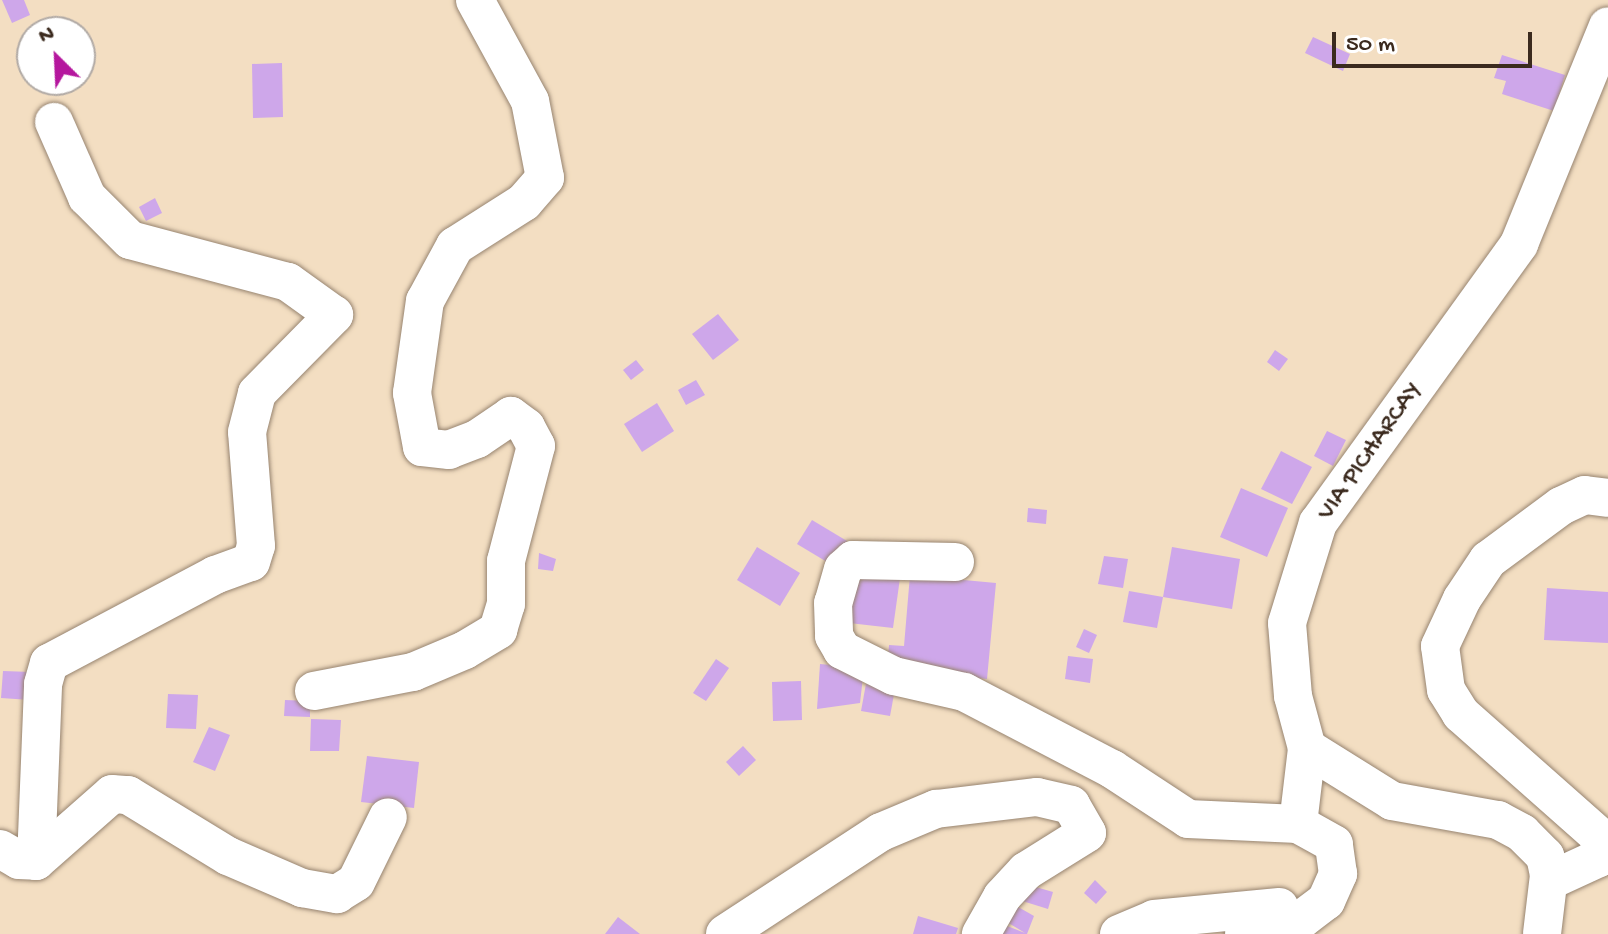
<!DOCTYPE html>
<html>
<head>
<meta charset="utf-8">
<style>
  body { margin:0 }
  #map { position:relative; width:1608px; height:934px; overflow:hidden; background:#f3dec2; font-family:"Gochi Hand",sans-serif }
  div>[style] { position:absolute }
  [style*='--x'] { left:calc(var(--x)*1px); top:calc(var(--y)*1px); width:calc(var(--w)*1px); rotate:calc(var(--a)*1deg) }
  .building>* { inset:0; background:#cea7ea }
  .roads { filter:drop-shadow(0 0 2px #978470) drop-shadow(0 0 2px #978470) }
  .minor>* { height:38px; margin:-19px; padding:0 19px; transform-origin:19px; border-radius:19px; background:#fff }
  span { translate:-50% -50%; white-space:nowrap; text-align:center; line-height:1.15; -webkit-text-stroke:6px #fff; paint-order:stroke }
  .street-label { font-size:26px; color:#3b2a1e }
  .north { position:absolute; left:16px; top:16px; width:80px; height:80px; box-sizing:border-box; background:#fff; border:2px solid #b1aaa5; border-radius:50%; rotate:336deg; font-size:22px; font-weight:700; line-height:32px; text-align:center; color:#3b2a1e }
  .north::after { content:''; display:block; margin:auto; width:28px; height:36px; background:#b5179e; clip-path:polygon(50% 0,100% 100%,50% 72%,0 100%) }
  .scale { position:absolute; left:1332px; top:32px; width:200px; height:36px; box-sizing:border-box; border:4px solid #3b2a1e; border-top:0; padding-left:10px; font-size:24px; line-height:28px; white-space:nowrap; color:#3b2a1e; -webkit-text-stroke:6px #fff; paint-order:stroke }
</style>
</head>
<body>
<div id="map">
  <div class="building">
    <div style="clip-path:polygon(2px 0,24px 0,30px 15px,12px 23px)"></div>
    <div style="clip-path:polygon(1313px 37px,1350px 54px,1343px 71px,1305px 53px)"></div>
    <div style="clip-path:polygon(1502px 55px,1565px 75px,1554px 111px,1502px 94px,1506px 81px,1494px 78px)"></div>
    <div style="clip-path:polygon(282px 63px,283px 117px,253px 118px,252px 64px)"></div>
    <div style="clip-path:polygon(155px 198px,162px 213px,146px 221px,139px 207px)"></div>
    <div style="clip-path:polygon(718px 314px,739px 340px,713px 360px,692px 334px)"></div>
    <div style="clip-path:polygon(1275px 350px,1288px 359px,1279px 371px,1267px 362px)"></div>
    <div style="clip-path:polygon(636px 360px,644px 370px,631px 380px,623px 370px)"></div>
    <div style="clip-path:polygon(696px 380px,705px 395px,686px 405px,678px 390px)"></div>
    <div style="clip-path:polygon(657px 403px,674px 431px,642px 452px,624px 424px)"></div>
    <div style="clip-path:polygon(1327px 431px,1346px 440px,1333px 466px,1314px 456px)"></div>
    <div style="clip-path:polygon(1281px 451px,1312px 467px,1292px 504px,1261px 489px)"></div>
    <div style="clip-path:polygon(1241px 488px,1288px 508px,1267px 557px,1220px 537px)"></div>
    <div style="clip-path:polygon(1028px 508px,1047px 510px,1046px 524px,1027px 522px)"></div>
    <div style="clip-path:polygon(812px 520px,847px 541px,832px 565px,797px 544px)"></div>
    <div style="clip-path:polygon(757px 547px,800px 573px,780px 606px,737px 580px)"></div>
    <div style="clip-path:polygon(1172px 547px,1240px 559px,1232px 609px,1163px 597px)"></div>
    <div style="clip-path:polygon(539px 553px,556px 559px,553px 571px,538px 569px)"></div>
    <div style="clip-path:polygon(1104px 556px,1128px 559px,1123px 588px,1098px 584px)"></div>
    <div style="clip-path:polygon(856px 566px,901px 571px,893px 628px,849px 623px)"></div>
    <div style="clip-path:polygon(910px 575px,996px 583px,987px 679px,887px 669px,889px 645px,904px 646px)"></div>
    <div style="clip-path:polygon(1547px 588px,1608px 592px,1608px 643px,1544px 640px)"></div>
    <div style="clip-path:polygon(1129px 591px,1163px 597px,1157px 628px,1123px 622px)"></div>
    <div style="clip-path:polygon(1084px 629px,1097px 635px,1089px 653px,1076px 647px)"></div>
    <div style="clip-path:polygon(1068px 656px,1093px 659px,1090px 683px,1065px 679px)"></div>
    <div style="clip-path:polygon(716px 659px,729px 668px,706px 701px,693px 693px)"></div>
    <div style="clip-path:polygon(820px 664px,864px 668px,860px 703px,817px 709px)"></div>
    <div style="clip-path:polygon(3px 671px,31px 672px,30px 700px,1px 698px)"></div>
    <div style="clip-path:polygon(801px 681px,802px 720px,773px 721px,772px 682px)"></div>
    <div style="clip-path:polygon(866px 684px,895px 689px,890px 716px,861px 711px)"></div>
    <div style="clip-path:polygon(168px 694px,198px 695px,196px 729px,166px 728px)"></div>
    <div style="clip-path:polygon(285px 700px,310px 701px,310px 717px,284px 716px)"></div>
    <div style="clip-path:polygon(311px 719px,341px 720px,339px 751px,310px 751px)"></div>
    <div style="clip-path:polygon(209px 727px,230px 735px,215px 771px,193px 762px)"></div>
    <div style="clip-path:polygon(743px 746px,756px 760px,739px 776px,726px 762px)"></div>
    <div style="clip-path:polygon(367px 756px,419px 762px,414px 808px,361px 802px)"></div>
    <div style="clip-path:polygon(1095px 880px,1107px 892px,1096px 904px,1084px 893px)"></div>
    <div style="clip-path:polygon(1022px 883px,1053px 892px,1048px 909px,1016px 899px)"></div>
    <div style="clip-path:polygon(1011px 903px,1034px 916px,1027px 934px,992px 934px,997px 922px,1025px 933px,1002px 919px)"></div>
    <div style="clip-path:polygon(918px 916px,958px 928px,956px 934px,913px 934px)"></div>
    <div style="clip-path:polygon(618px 917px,640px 934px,605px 934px)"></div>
  </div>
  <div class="roads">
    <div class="minor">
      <div style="--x:955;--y:562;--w:102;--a:-178.9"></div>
      <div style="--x:853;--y:560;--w:13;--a:138"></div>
      <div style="--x:843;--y:569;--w:35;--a:106"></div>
      <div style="--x:833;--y:603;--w:33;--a:88"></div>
      <div style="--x:834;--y:636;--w:16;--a:60"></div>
      <div style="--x:842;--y:650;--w:58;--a:26.6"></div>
      <div style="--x:894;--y:676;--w:72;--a:12.9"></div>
      <div style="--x:964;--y:692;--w:167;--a:27.5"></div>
      <div style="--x:1112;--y:769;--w:91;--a:33.3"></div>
      <div style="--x:1188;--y:819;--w:110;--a:2.6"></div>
      <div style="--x:314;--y:691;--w:101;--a:-10.9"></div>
      <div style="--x:413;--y:672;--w:56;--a:-22.9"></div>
      <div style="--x:465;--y:650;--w:39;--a:-31"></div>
      <div style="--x:498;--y:630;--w:27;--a:-73"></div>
      <div style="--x:506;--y:604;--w:43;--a:-90"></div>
      <div style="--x:506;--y:561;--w:119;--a:-75.4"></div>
      <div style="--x:536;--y:446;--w:21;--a:-118"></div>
      <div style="--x:526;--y:427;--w:19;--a:-144"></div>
      <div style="--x:511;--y:416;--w:41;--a:145.9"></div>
      <div style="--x:477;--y:439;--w:30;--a:159"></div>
      <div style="--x:449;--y:450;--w:27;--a:-174"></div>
      <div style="--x:422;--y:447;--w:55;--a:-100.5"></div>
      <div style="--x:412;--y:393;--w:93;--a:-82"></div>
      <div style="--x:425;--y:301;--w:63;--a:-61.4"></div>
      <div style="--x:455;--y:246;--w:82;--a:-32.5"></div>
      <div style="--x:524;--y:202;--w:32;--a:-49"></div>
      <div style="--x:545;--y:178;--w:78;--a:-101"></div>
      <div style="--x:530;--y:101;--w:115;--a:-118.6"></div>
      <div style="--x:1307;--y:748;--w:100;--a:31.9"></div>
      <div style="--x:1392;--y:801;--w:108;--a:10.2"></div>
      <div style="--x:1498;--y:820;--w:27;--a:28"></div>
      <div style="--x:1522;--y:833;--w:33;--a:45"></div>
      <div style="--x:1545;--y:856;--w:19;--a:78"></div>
      <div style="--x:1549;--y:875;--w:59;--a:96.8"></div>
      <div style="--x:0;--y:849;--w:22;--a:30"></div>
      <div style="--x:19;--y:860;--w:17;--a:3"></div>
      <div style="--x:36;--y:861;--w:101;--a:-41.4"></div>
      <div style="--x:112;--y:794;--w:16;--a:4"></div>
      <div style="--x:128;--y:795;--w:117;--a:31.4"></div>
      <div style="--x:228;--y:856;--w:81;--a:23.4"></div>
      <div style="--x:302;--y:888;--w:36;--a:10"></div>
      <div style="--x:337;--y:894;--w:22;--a:-32"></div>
      <div style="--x:356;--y:882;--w:72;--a:-63.8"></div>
      <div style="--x:36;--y:861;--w:177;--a:-87.7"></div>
      <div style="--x:43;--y:684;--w:22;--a:-74"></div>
      <div style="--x:49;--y:663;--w:188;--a:-27.9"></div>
      <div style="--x:215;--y:575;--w:38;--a:-20"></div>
      <div style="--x:251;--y:562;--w:17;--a:-73"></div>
      <div style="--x:256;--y:546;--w:114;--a:-94.5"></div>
      <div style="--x:247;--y:432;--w:40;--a:-75.6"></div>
      <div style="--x:257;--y:393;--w:110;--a:-45.4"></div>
      <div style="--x:334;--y:315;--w:57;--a:-144.3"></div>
      <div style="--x:288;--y:282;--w:163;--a:-165.1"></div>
      <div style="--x:130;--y:240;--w:61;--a:-135"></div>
      <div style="--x:87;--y:197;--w:82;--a:-113.7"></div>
      <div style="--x:1549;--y:881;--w:55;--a:-24.7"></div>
      <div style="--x:1599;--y:858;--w:21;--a:-87"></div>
      <div style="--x:1600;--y:837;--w:186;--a:-138.5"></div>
      <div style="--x:1461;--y:714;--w:28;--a:-122"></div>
      <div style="--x:1446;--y:690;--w:44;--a:-97.8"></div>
      <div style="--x:1440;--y:646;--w:52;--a:-64.9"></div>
      <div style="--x:1462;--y:599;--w:47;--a:-56.3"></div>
      <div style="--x:1488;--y:560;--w:91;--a:-36.5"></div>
      <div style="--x:1561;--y:506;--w:26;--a:-25"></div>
      <div style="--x:1585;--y:495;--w:23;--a:7"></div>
      <div style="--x:725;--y:934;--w:186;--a:-33.2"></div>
      <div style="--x:881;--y:832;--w:60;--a:-22.7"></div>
      <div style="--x:936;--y:809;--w:102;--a:-6.8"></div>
      <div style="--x:1037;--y:797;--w:35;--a:13"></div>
      <div style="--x:1071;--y:805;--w:32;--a:60"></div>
      <div style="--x:1087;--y:833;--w:72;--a:148.1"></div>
      <div style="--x:1026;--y:871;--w:35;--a:133"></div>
      <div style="--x:1002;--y:897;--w:43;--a:119.6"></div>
      <div style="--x:1119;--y:934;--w:38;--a:-23"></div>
      <div style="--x:1154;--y:919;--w:126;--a:-5.5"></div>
      <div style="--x:1244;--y:934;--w:60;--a:-14.5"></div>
      <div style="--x:1302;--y:919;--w:30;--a:-37"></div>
      <div style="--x:1326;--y:901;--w:30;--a:-66"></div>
      <div style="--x:1338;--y:874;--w:30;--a:-98"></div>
      <div style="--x:1334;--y:844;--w:41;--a:-150.9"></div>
      <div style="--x:1298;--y:824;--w:77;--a:-83.2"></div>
      <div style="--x:1307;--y:748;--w:54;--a:-105.1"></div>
      <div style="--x:1293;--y:696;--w:73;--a:-94.7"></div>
      <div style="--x:1287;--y:623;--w:105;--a:-72.8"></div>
      <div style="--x:1318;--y:523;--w:344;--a:-54.2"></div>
      <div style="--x:1519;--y:244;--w:235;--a:-67.8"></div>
    </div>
  </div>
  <div class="street-label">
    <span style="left:1371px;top:452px;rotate:-55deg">VIA PICHARCAY</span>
  </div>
  <div class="north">N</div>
  <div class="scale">50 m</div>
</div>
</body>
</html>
